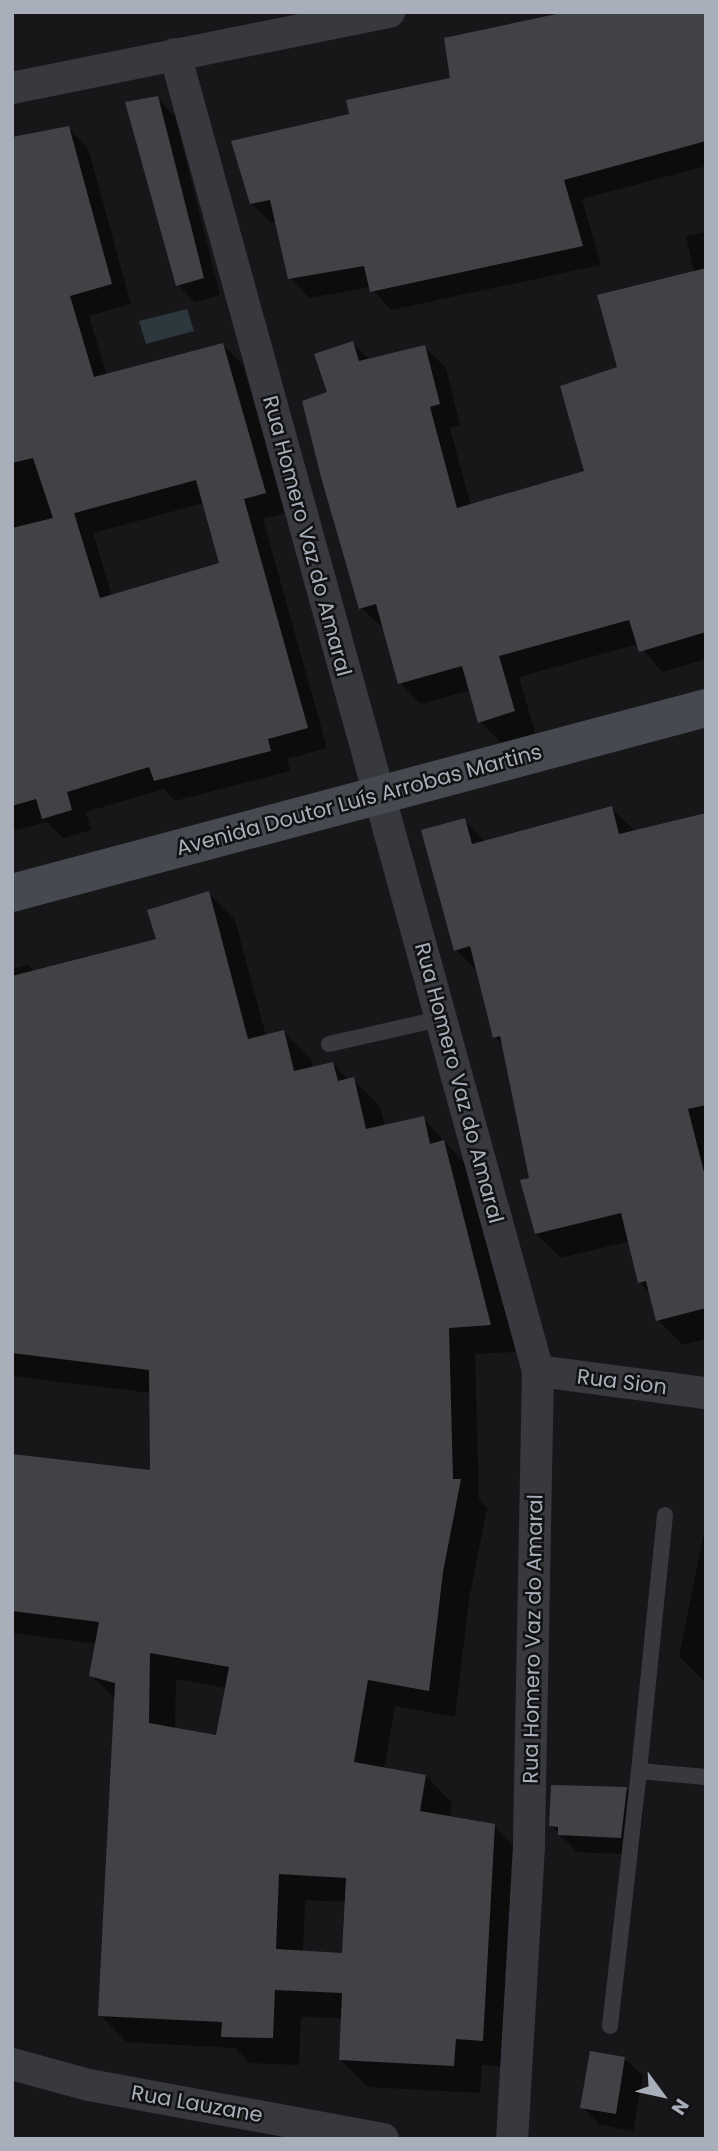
<!DOCTYPE html>
<html>
<head>
<meta charset="utf-8">
<style>
  body { margin:0 }
  #map { position:relative; width:718px; height:2151px; overflow:hidden; background:#171719; font-family:Poppins,sans-serif }
  div>[style] { position:absolute }
  [style*='--x'] { left:calc(var(--x)*1px); top:calc(var(--y)*1px); width:calc(var(--w)*1px); rotate:calc(var(--a)*1deg) }
  .water>* { inset:0; background:#2c383e }
  .shadow>* { inset:0; background:#0007 }
  .building>* { inset:0; background:#414246 }
  .lane>* { height:16px; margin:-8px; padding:0 8px; transform-origin:8px; border-radius:8px; background:#38393f }
  .street>* { height:32px; margin:-16px; padding:0 16px; transform-origin:16px; border-radius:16px; background:#38393f }
  .secondary>* { height:38px; margin:-19px; padding:0 19px; transform-origin:19px; border-radius:19px; background:#46494f }
  span { translate:-50% -50%; white-space:nowrap; text-align:center; line-height:1.15; -webkit-text-stroke:5px #121214; paint-order:stroke }
  .street-label { font-size:21px; color:#a8afba }
  .frame { position:absolute; inset:0; border:14px solid #a8afba; pointer-events:none }
  .north { position:absolute; left:627px; top:2060px; width:70px; height:70px; -webkit-text-stroke:5px #121214; paint-order:stroke; rotate:123deg; font-size:19px; font-weight:700; line-height:28px; text-align:center; color:#a8afba }
  .north::after { content:''; display:block; margin:auto; width:24px; height:32px; background:#a8afba; clip-path:polygon(50% 0,100% 100%,50% 72%,0 100%) }
</style>
</head>
<body>
<div id="map">
  <div class="water">
    <div style="clip-path:polygon(187px 309px,194px 331px,146px 344px,139px 321px)"></div>
  </div>
  <div class="shadow">
    <div style="clip-path:polygon(706px 12px,706px 166px,582px 199px,601px 265px,391px 310px,371px 287px,309px 298px,290px 278px,277px 221px,271px 223px,251px 203px,351px 116px,452px 79px)"></div>
    <div style="clip-path:polygon(157px 98px,175px 116px,220px 295px,195px 302px,178px 285px)"></div>
    <div style="clip-path:polygon(evenodd,68px 128px,88px 148px,131px 304px,89px 316px,107px 376px,223px 345px,243px 365px,285px 513px,263px 519px,327px 748px,287px 759px,290px 771px,175px 801px,164px 789px,86px 812px,91px 830px,63px 838px,47px 822px,12px 831px,12px 139px,68px 128px,204px 503px,221px 564px,112px 596px,93px 533px,204px 503px)"></div>
    <div style="clip-path:polygon(706px 232px,706px 659px,662px 672px,638px 644px,519px 677px,535px 733px,501px 743px,480px 722px,471px 690px,421px 704px,400px 683px,385px 629px,361px 608px,329px 393px,353px 343px,370px 360px,424px 347px,446px 368px,460px 425px,450px 428px,471px 506px,587px 473px,619px 368px,694px 273px,686px 236px)"></div>
    <div style="clip-path:polygon(611px 808px,635px 831px,706px 815px,706px 1339px,683px 1345px,658px 1320px,650px 1293px,640px 1283px,630px 1241px,561px 1258px,536px 1234px,531px 1179px,503px 1045px,495px 1037px,478px 972px,456px 950px,464px 820px,486px 842px)"></div>
    <div style="clip-path:polygon(evenodd,208px 893px,235px 920px,266px 1036px,284px 1032px,311px 1059px,313px 1069px,333px 1064px,349px 1080px,353px 1079px,380px 1106px,385px 1127px,423px 1118px,470px 1169px,517px 1352px,475px 1354px,479px 1500px,487px 1508px,469px 1600px,455px 1717px,395px 1706px,384px 1769px,426px 1776px,452px 1803px,450px 1818px,494px 1826px,521px 1853px,509px 2067px,482px 2065px,480px 2093px,368px 2087px,341px 2060px,343px 2018px,301px 2017px,299px 2065px,250px 2063px,235px 2048px,127px 2042px,100px 2015px,116px 1700px,91px 1675px,97px 1644px,12px 1633px,12px 1456px,151px 1472px,151px 1393px,12px 1376px,12px 969px,28px 965px,35px 972px,158px 940px,208px 893px,176px 1679px,227px 1688px,218px 1737px,175px 1729px,176px 1679px,208px 893px,305px 1900px,346px 1902px,344px 1955px,303px 1952px,305px 1900px)"></div>
    <div style="clip-path:polygon(706px 1523px,706px 1683px,679px 1656px)"></div>
    <div style="clip-path:polygon(626px 1789px,644px 1806px,638px 1855px,577px 1852px,551px 1825px)"></div>
    <div style="clip-path:polygon(625px 2059px,643px 2076px,633px 2131px,600px 2125px,582px 2107px)"></div>
  </div>
  <div class="building">
    <div style="clip-path:polygon(566px 12px,706px 12px,706px 141px,564px 180px,583px 246px,370px 292px,364px 266px,288px 279px,270px 200px,250px 204px,231px 141px,349px 114px,346px 100px,450px 78px,444px 38px)"></div>
    <div style="clip-path:polygon(158px 96px,204px 278px,176px 286px,125px 102px)"></div>
    <div style="clip-path:polygon(evenodd,69px 126px,112px 284px,70px 296px,94px 377px,223px 343px,266px 493px,244px 499px,308px 728px,268px 739px,271px 751px,154px 781px,149px 767px,67px 792px,72px 810px,42px 819px,36px 799px,12px 806px,12px 528px,53px 518px,33px 458px,12px 463px,12px 137px,69px 126px,196px 480px,219px 563px,100px 598px,74px 513px,60px 517px,196px 480px)"></div>
    <div style="clip-path:polygon(706px 268px,706px 632px,639px 652px,629px 620px,499px 656px,515px 711px,478px 723px,462px 666px,398px 684px,376px 604px,359px 609px,321px 477px,302px 401px,327px 392px,314px 354px,353px 341px,359px 361px,425px 345px,440px 404px,430px 407px,457px 508px,584px 471px,560px 386px,617px 367px,597px 295px)"></div>
    <div style="clip-path:polygon(612px 806px,619px 834px,706px 813px,706px 1105px,688px 1109px,706px 1180px,706px 1308px,656px 1321px,646px 1281px,638px 1283px,621px 1213px,535px 1234px,520px 1180px,529px 1178px,500px 1036px,493px 1038px,470px 946px,454px 951px,421px 830px,465px 818px,472px 844px)"></div>
    <div style="clip-path:polygon(evenodd,209px 891px,248px 1039px,284px 1030px,294px 1071px,333px 1062px,338px 1081px,354px 1077px,366px 1129px,424px 1116px,430px 1144px,444px 1140px,491px 1325px,449px 1328px,453px 1479px,461px 1479px,443px 1572px,429px 1691px,368px 1680px,354px 1762px,426px 1775px,420px 1811px,495px 1824px,483px 2041px,456px 2039px,454px 2066px,339px 2060px,342px 1993px,275px 1990px,273px 2038px,221px 2037px,222px 2022px,98px 2016px,115px 1683px,89px 1676px,99px 1622px,12px 1611px,12px 1454px,150px 1470px,149px 1370px,12px 1353px,12px 976px,156px 939px,147px 910px,209px 891px,150px 1653px,229px 1667px,216px 1735px,149px 1723px,150px 1653px,209px 891px,279px 1874px,346px 1878px,342px 1953px,276px 1949px,279px 1874px)"></div>
    <div style="clip-path:polygon(551px 1785px,627px 1787px,621px 1838px,558px 1835px,558px 1827px,549px 1826px)"></div>
    <div style="clip-path:polygon(590px 2051px,625px 2057px,616px 2114px,580px 2108px)"></div>
  </div>
  <div class="lane">
    <div style="--x:329;--y:1044;--w:117;--a:-12.8"></div>
    <div style="--x:665;--y:1515;--w:257;--a:95.8"></div>
    <div style="--x:639;--y:1771;--w:67;--a:5.1"></div>
    <div style="--x:610;--y:2026;--w:257;--a:-83.5"></div>
  </div>
  <div class="street">
    <div style="--x:175;--y:54;--w:1366;--a:74.59"></div>
    <div style="--x:538;--y:1371;--w:475;--a:91.1"></div>
    <div style="--x:529;--y:1846;--w:293;--a:93.3"></div>
    <div style="--x:12;--y:88;--w:385;--a:-11.4"></div>
    <div style="--x:538;--y:1371;--w:169;--a:7.5"></div>
    <div style="--x:12;--y:2064;--w:80;--a:15.3"></div>
    <div style="--x:89;--y:2085;--w:299;--a:10.4"></div>
  </div>
  <div class="secondary">
    <div style="--x:12;--y:893;--w:718;--a:-14.93"></div>
  </div>
  <div class="street-label">
    <span style="left:307px;top:536px;rotate:75deg">Rua Homero Vaz do Amaral</span>
    <span style="left:359px;top:800px;rotate:-15deg">Avenida Doutor Luís Arrobas Martins</span>
    <span style="left:459px;top:1083px;rotate:75deg">Rua Homero Vaz do Amaral</span>
    <span style="left:622px;top:1382px;rotate:7deg">Rua Sion</span>
    <span style="left:533px;top:1639px;rotate:-89deg">Rua Homero Vaz do Amaral</span>
    <span style="left:197px;top:2104px;rotate:10deg">Rua Lauzane</span>
  </div>
  <div class="frame"></div>
  <div class="north">N</div>
</div>
</body>
</html>
